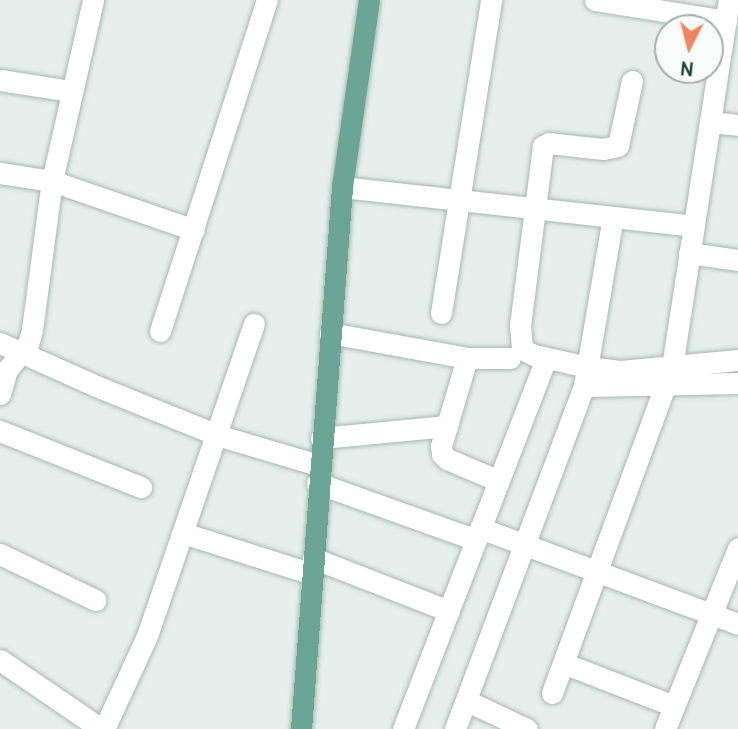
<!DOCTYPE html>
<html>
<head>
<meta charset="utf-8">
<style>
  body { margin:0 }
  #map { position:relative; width:738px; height:729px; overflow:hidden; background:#e6efeb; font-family:Cabin,sans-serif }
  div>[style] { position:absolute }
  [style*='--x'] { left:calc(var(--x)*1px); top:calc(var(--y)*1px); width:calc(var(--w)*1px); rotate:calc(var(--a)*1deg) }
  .roads { filter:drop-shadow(0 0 2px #a8b8b2) drop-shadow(0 0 2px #a8b8b2) }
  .minor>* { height:21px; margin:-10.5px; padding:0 10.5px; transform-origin:10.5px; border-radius:10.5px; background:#fff }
  .major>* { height:21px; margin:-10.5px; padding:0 10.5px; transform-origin:10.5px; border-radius:10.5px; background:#6aa596 }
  span { translate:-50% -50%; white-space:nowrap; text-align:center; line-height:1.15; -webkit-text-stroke:5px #f7fbf9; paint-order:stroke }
  .north { position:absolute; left:654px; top:14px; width:70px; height:70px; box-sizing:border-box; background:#f7fbf9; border:2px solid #a3b1ad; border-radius:50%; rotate:186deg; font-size:19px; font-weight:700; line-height:28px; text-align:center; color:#24423a }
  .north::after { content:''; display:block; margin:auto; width:24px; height:32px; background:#f4845f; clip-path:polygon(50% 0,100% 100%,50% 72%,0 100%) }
</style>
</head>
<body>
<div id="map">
  <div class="roads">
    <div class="minor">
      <div style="--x:595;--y:0;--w:133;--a:9.1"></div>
      <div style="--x:0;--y:80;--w:72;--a:8.8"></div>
      <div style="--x:632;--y:81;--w:66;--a:102.2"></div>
      <div style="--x:618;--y:146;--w:15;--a:169"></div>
      <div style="--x:603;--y:149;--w:54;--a:-173.7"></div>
      <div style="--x:549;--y:143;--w:7;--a:153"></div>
      <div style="--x:543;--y:146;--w:180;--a:97.3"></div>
      <div style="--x:520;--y:325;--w:24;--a:85"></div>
      <div style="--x:522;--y:349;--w:13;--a:27"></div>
      <div style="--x:534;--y:355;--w:55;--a:12.5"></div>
      <div style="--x:588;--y:367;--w:32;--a:7"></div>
      <div style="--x:620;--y:371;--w:119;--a:-5.3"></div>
      <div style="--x:710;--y:122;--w:28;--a:6"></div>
      <div style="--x:0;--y:173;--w:53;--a:8.7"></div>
      <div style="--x:52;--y:181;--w:150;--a:19"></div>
      <div style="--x:342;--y:187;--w:354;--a:6.3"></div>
      <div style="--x:689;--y:253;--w:49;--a:8.1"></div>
      <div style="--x:441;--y:313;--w:317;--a:-80.9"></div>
      <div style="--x:160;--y:331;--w:348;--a:-72.1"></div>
      <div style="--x:330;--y:333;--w:139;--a:10.3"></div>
      <div style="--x:467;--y:358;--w:92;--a:106.5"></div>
      <div style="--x:441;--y:446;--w:8;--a:83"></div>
      <div style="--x:442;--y:454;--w:7;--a:45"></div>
      <div style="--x:447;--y:459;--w:56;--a:22.9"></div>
      <div style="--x:0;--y:343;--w:105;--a:24.1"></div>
      <div style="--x:96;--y:386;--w:131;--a:22"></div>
      <div style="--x:217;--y:435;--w:105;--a:16.5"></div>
      <div style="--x:467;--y:358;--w:43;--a:0"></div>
      <div style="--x:672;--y:367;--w:371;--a:-81.2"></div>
      <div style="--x:584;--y:386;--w:154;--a:-1.1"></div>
      <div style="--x:0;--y:394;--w:25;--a:-74"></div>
      <div style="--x:7;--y:370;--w:33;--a:-51"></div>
      <div style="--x:28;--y:344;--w:15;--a:-74"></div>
      <div style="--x:32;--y:330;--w:150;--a:-82.4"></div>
      <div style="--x:52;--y:181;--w:186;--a:-77.2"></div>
      <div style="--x:0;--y:431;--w:152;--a:21.7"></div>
      <div style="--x:321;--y:438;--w:127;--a:-5.4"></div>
      <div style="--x:317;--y:483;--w:169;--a:19.7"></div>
      <div style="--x:480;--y:528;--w:275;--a:20.4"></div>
      <div style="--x:183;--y:533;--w:135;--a:17.6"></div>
      <div style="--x:0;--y:554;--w:106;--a:25.8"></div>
      <div style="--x:313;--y:558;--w:146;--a:21.3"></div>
      <div style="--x:0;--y:660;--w:122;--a:34.3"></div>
      <div style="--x:563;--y:663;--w:119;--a:21.2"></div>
      <div style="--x:552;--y:693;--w:327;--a:-69.8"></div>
      <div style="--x:467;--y:701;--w:66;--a:25"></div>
      <div style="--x:104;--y:729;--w:102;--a:-65.2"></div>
      <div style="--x:147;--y:636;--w:330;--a:-71.1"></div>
      <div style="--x:403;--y:729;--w:398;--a:-68.9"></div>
      <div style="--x:455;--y:729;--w:366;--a:-69.4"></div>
      <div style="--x:584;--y:386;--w:171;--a:-80.3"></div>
      <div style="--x:665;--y:729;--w:195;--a:-68"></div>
    </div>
    <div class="major">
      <div style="--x:301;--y:729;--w:544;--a:-85.67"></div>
      <div style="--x:342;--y:187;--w:189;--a:-81.8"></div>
    </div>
  </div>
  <div class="north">N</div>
</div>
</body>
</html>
